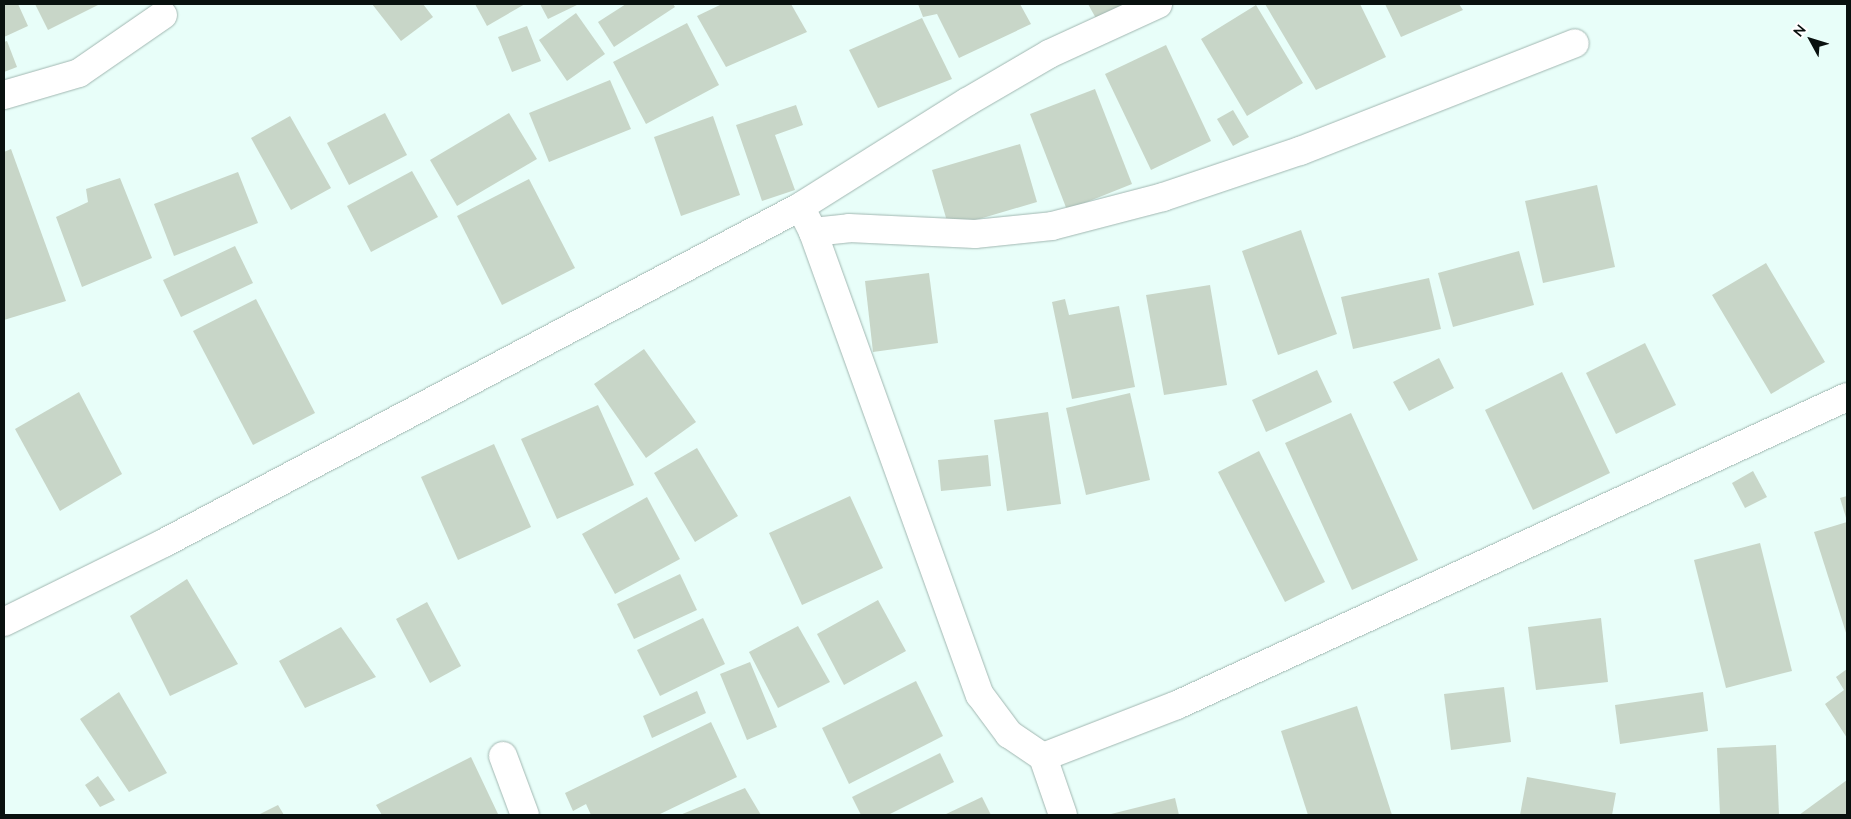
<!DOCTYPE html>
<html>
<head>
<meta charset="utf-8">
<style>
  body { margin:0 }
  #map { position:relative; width:1851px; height:819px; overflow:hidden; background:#e8fef9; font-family:Mulish,sans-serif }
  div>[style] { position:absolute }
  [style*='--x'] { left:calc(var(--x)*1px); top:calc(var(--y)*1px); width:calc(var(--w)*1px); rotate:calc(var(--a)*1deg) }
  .building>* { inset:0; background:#c8d6c8 }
  .roads { filter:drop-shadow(0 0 1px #a1b7b1) drop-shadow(0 0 1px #a1b7b1) }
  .minor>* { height:28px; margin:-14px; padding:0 14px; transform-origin:14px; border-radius:14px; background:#fff }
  span { translate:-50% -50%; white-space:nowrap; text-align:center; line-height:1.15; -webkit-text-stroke:4px #fff; paint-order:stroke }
  .frame { position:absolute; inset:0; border:5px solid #09110f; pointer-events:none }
  .north { position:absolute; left:1786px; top:15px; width:50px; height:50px; -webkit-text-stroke:4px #fff; paint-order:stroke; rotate:309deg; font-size:14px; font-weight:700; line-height:20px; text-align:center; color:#09110f }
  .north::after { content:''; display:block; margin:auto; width:18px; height:22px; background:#09110f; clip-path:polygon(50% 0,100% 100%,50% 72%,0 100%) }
</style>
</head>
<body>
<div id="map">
  <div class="building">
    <div style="clip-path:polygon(4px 4px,18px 4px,28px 26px,4px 37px)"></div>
    <div style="clip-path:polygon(35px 4px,100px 4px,48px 30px)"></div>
    <div style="clip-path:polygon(372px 4px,423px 4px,433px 17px,401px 41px)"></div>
    <div style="clip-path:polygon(475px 4px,525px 4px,487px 26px)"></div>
    <div style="clip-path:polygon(540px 4px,579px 4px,548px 19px)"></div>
    <div style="clip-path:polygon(626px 4px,673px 4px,675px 7px,614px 47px,598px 22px)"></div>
    <div style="clip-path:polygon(722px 4px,791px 4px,807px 32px,726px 67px,697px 16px)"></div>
    <div style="clip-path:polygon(918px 4px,1020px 4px,1031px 24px,959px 58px,937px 14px,923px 17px)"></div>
    <div style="clip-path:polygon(1088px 4px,1134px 4px,1098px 22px)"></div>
    <div style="clip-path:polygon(1265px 4px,1360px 4px,1386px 57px,1316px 90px)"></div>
    <div style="clip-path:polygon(1385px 4px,1459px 4px,1463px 10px,1401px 37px)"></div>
    <div style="clip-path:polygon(1256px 5px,1303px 83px,1247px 116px,1201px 39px)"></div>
    <div style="clip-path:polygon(576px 13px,605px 54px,567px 81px,539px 40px)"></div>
    <div style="clip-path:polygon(922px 18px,952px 79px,878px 108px,849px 50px)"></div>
    <div style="clip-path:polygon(687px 23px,719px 85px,646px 124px,613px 62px)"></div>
    <div style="clip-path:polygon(527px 26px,541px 61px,512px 72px,498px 37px)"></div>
    <div style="clip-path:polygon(7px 41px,17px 67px,4px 72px,4px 42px)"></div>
    <div style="clip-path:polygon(1166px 45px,1211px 141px,1151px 170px,1105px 74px)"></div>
    <div style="clip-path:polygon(610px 80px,631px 129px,549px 162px,529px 113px)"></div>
    <div style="clip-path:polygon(1095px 89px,1132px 184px,1067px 210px,1030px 114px)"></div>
    <div style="clip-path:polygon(796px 105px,803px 125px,775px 135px,795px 190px,762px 201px,736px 125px)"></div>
    <div style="clip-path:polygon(1233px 110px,1249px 137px,1233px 146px,1217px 119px)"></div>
    <div style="clip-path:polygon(385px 113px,407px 155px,349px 185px,327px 143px)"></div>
    <div style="clip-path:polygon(509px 113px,537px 159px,457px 206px,430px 160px)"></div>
    <div style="clip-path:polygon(290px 116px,331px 188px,291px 210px,251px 138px)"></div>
    <div style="clip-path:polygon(713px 116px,740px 195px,681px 216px,654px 137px)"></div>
    <div style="clip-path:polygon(1020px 144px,1037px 202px,949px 228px,932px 170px)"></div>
    <div style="clip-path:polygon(11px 149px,66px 301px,4px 320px,4px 152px)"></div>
    <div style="clip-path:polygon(412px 171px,438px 217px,371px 252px,347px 206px)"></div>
    <div style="clip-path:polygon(238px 172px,258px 223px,174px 256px,154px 204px)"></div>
    <div style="clip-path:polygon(120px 178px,152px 258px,82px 287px,56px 217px,88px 202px,86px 189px)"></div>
    <div style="clip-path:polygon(529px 179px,575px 268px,502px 305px,457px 216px)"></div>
    <div style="clip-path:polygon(1597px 185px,1615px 267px,1543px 283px,1525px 201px)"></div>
    <div style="clip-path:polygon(1301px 230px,1337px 334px,1278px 355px,1242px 251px)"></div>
    <div style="clip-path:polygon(235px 246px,253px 283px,181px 317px,163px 280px)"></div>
    <div style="clip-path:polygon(1519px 251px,1534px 305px,1453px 327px,1438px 273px)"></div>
    <div style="clip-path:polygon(1766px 263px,1825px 362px,1771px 394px,1712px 295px)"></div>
    <div style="clip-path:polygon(929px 273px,938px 343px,873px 352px,865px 281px)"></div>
    <div style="clip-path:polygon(1429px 278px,1441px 329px,1353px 349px,1341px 297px)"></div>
    <div style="clip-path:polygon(1210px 285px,1227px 385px,1164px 395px,1146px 295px)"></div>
    <div style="clip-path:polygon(256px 299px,315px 413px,253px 445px,193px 331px)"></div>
    <div style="clip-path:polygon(1065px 299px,1069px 315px,1119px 306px,1135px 387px,1072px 399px,1052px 302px)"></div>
    <div style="clip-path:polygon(1645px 343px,1676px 405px,1616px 434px,1586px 373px)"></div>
    <div style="clip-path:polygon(644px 349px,696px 422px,646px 458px,594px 384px)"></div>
    <div style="clip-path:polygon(1439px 358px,1454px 388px,1409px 411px,1393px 382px)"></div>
    <div style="clip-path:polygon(1317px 370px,1332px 402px,1266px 432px,1252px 400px)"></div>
    <div style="clip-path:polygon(1562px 372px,1610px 473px,1533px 510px,1485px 410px)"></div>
    <div style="clip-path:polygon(79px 392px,122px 474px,60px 511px,15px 429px)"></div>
    <div style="clip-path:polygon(1130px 393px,1150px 480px,1086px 495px,1066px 408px)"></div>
    <div style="clip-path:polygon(598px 405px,634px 485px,557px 519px,521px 439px)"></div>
    <div style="clip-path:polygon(1048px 412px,1061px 504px,1007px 511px,994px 420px)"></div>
    <div style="clip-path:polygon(1351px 413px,1418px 560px,1352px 590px,1285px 443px)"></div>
    <div style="clip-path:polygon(494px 444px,531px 527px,458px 560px,421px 477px)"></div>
    <div style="clip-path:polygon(697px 448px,738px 516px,695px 542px,654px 473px)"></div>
    <div style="clip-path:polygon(1259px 451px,1325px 582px,1285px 602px,1218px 472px)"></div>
    <div style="clip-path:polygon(988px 455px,991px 486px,941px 491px,938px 460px)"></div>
    <div style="clip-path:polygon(1753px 471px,1767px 497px,1745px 508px,1732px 483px)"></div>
    <div style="clip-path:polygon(850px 496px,883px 568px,802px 605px,769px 533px)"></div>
    <div style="clip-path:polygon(1847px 496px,1847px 521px,1840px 498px)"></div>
    <div style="clip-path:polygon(647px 497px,680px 559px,615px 594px,582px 534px)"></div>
    <div style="clip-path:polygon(1847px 522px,1847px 636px,1814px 532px)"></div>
    <div style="clip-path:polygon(1760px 543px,1792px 671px,1726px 688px,1694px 560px)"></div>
    <div style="clip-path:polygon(680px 574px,697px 610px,634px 639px,617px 604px)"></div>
    <div style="clip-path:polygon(187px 579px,238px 664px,170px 696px,130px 616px)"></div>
    <div style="clip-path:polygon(878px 600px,906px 651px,844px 685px,817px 634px)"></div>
    <div style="clip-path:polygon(427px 602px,461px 666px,430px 683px,396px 619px)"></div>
    <div style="clip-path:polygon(703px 618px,725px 664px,660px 696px,637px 650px)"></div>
    <div style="clip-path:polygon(1601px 618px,1608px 682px,1536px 690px,1528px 627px)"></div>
    <div style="clip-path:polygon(798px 626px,830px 682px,778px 708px,749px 652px)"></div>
    <div style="clip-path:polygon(341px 627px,376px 677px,305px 708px,279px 661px)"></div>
    <div style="clip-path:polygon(750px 662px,777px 727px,747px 740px,720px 674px)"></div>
    <div style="clip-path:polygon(1847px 669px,1847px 738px,1825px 704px,1844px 690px,1836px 677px)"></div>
    <div style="clip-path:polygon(916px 681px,943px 736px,849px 784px,822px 728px)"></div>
    <div style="clip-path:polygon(1504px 687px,1511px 742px,1451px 750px,1444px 694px)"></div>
    <div style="clip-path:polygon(697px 691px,706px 713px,652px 738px,643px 716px)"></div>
    <div style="clip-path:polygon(119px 692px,167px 773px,129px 792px,80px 719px)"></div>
    <div style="clip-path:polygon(1703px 692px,1708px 731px,1620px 744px,1615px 705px)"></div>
    <div style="clip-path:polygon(1357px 706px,1392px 815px,1308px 815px,1281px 731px)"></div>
    <div style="clip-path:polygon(711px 722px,737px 777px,658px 815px,591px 815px,586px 804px,573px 811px,565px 793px)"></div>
    <div style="clip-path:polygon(1776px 745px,1779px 815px,1720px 815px,1717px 748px)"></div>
    <div style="clip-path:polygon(940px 753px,954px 782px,888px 815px,861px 815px,852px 797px)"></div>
    <div style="clip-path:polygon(471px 757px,498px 814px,382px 815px,376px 805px)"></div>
    <div style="clip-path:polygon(98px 776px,115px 800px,100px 807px,85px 785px)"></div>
    <div style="clip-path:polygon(1527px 777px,1616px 793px,1612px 815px,1520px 815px)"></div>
    <div style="clip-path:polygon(1847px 780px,1847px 815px,1799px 815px)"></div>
    <div style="clip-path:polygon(745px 788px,761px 815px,680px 815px)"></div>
    <div style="clip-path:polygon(982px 797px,991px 815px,944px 815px)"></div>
    <div style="clip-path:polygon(1175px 798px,1179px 815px,1107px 815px)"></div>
    <div style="clip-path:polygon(278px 805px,284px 815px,258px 815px)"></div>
  </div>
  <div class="roads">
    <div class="minor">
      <div style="--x:4;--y:95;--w:78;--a:-16.3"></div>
      <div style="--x:79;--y:73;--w:102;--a:-34.6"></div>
      <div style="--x:805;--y:216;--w:18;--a:63"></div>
      <div style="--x:813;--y:232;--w:492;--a:70.2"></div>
      <div style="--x:980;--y:695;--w:49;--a:53.4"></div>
      <div style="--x:1009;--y:734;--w:41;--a:34.1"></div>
      <div style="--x:1043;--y:757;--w:61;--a:71"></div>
      <div style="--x:813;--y:232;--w:36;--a:-6"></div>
      <div style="--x:849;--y:228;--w:126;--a:2.7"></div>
      <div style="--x:975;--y:234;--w:77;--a:-5.9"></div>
      <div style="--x:1052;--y:226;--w:115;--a:-14.6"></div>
      <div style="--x:1163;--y:197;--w:145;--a:-18.6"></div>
      <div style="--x:1300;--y:151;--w:295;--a:-21.4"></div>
      <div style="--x:4;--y:622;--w:178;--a:-26.3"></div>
      <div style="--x:164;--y:543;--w:719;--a:-27.85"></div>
      <div style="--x:800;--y:207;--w:197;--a:-32.2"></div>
      <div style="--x:967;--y:102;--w:95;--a:-30.3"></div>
      <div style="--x:1049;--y:54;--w:120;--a:-24.6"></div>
      <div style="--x:503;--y:756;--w:63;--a:69.6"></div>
      <div style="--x:1043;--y:757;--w:144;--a:-21.2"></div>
      <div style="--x:1177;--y:705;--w:737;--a:-24.69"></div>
    </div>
  </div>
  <div class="frame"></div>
  <div class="north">N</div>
</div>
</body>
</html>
